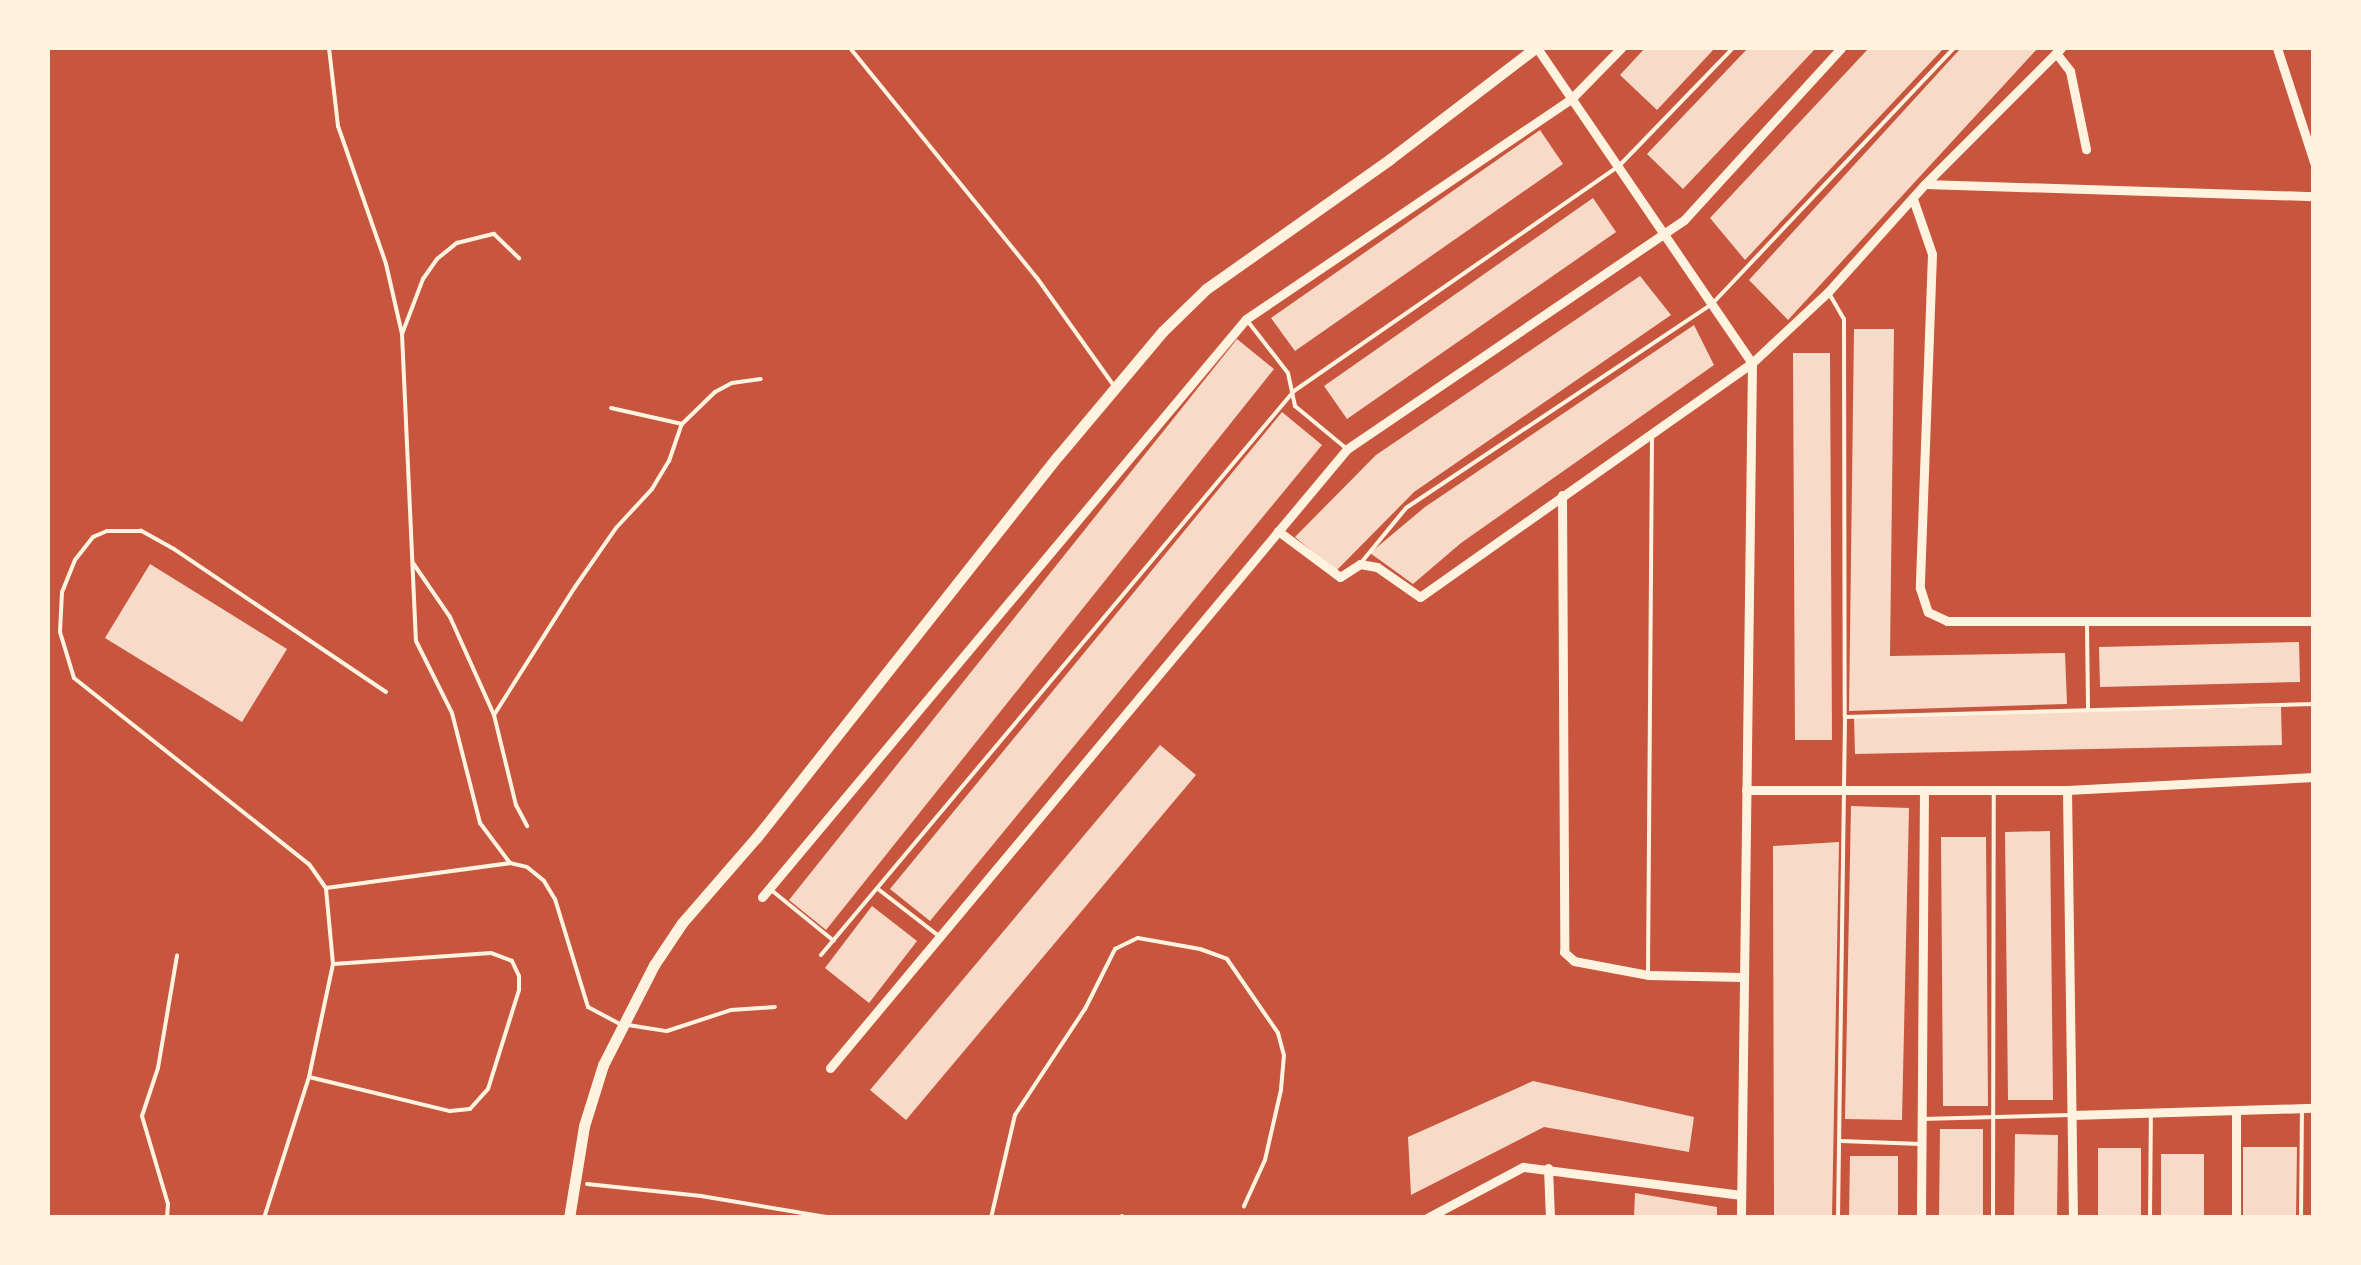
<!DOCTYPE html>
<html>
<head>
<meta charset="utf-8">
<style>
  body { margin:0 }
  #map { position:relative; width:2361px; height:1265px; overflow:hidden; background:#c8553d; font-family:Ubuntu,sans-serif }
  div>[style] { position:absolute }
  [style*='--x'] { left:calc(var(--x)*1px); top:calc(var(--y)*1px); width:calc(var(--w)*1px); rotate:calc(var(--a)*1deg) }
  .building>* { inset:0; background:#f7dbc8 }
  .path>* { height:4px; margin:-2px; padding:0 2px; transform-origin:2px; border-radius:2px; background:#fff3e0 }
  .service>* { height:4px; margin:-2px; padding:0 2px; transform-origin:2px; border-radius:2px; background:#fff3e0 }
  .minor>* { height:9px; margin:-4.5px; padding:0 4.5px; transform-origin:4.5px; border-radius:4.5px; background:#fff3e0 }
  .secondary>* { height:11px; margin:-5.5px; padding:0 5.5px; transform-origin:5.5px; border-radius:5.5px; background:#fff3e0 }
  span { translate:-50% -50%; white-space:nowrap; text-align:center; line-height:1.15; -webkit-text-stroke:10px #fff3e0; paint-order:stroke }
  .frame { position:absolute; inset:0; border:50px solid #fff3e0; pointer-events:none }
</style>
</head>
<body>
<div id="map">
  <div class="building">
    <div style="clip-path:polygon(1645px 48px,1715px 48px,1657px 110px,1620px 75px)"></div>
    <div style="clip-path:polygon(1748px 48px,1816px 48px,1683px 189px,1647px 154px)"></div>
    <div style="clip-path:polygon(1869px 48px,1944px 48px,1745px 260px,1710px 218px)"></div>
    <div style="clip-path:polygon(1961px 48px,2038px 48px,1788px 320px,1749px 280px)"></div>
    <div style="clip-path:polygon(1540px 130px,1563px 164px,1295px 351px,1271px 318px)"></div>
    <div style="clip-path:polygon(1593px 198px,1616px 232px,1347px 419px,1324px 386px)"></div>
    <div style="clip-path:polygon(1640px 276px,1671px 315px,1414px 492px,1336px 571px,1295px 537px,1376px 455px)"></div>
    <div style="clip-path:polygon(1694px 325px,1714px 365px,1461px 543px,1413px 584px,1370px 553px,1425px 507px)"></div>
    <div style="clip-path:polygon(1854px 329px,1894px 329px,1890px 656px,2065px 653px,2067px 704px,1849px 711px)"></div>
    <div style="clip-path:polygon(1237px 339px,1274px 369px,826px 930px,789px 900px)"></div>
    <div style="clip-path:polygon(1793px 353px,1830px 353px,1832px 740px,1795px 740px)"></div>
    <div style="clip-path:polygon(1282px 412px,1322px 445px,930px 921px,890px 889px)"></div>
    <div style="clip-path:polygon(150px 564px,287px 649px,242px 722px,105px 638px)"></div>
    <div style="clip-path:polygon(2299px 642px,2300px 682px,2100px 687px,2099px 647px)"></div>
    <div style="clip-path:polygon(2281px 707px,2282px 745px,1855px 754px,1854px 717px)"></div>
    <div style="clip-path:polygon(1160px 745px,1196px 775px,906px 1120px,870px 1090px)"></div>
    <div style="clip-path:polygon(1851px 806px,1909px 808px,1902px 1120px,1845px 1119px)"></div>
    <div style="clip-path:polygon(2050px 831px,2053px 1100px,2008px 1100px,2005px 832px)"></div>
    <div style="clip-path:polygon(1941px 837px,1986px 837px,1988px 1106px,1943px 1106px)"></div>
    <div style="clip-path:polygon(1839px 842px,1832px 1218px,1774px 1218px,1773px 846px)"></div>
    <div style="clip-path:polygon(872px 906px,917px 941px,869px 1003px,825px 968px)"></div>
    <div style="clip-path:polygon(1533px 1081px,1694px 1117px,1689px 1152px,1544px 1127px,1411px 1195px,1408px 1137px)"></div>
    <div style="clip-path:polygon(1940px 1129px,1983px 1129px,1983px 1218px,1939px 1218px)"></div>
    <div style="clip-path:polygon(2015px 1134px,2058px 1135px,2057px 1218px,2014px 1218px)"></div>
    <div style="clip-path:polygon(2243px 1147px,2297px 1147px,2296px 1218px,2243px 1218px)"></div>
    <div style="clip-path:polygon(2098px 1148px,2141px 1148px,2141px 1218px,2098px 1218px)"></div>
    <div style="clip-path:polygon(2161px 1154px,2204px 1154px,2204px 1218px,2161px 1218px)"></div>
    <div style="clip-path:polygon(1850px 1156px,1898px 1156px,1898px 1218px,1849px 1218px)"></div>
    <div style="clip-path:polygon(1635px 1193px,1717px 1207px,1717px 1218px,1634px 1218px)"></div>
  </div>
  <div class="path">
    <div style="--x:587;--y:1184;--w:115;--a:6"></div>
    <div style="--x:701;--y:1196;--w:133;--a:9.5"></div>
    <div style="--x:991;--y:1218;--w:106;--a:-76.9"></div>
    <div style="--x:1015;--y:1115;--w:127;--a:-56.6"></div>
    <div style="--x:1085;--y:1009;--w:67;--a:-63.4"></div>
    <div style="--x:1115;--y:949;--w:25;--a:-26"></div>
    <div style="--x:1138;--y:938;--w:63;--a:10.1"></div>
    <div style="--x:1200;--y:949;--w:29;--a:20"></div>
    <div style="--x:1227;--y:959;--w:90;--a:55.4"></div>
    <div style="--x:1278;--y:1033;--w:23;--a:75"></div>
    <div style="--x:1284;--y:1055;--w:35;--a:95"></div>
    <div style="--x:1281;--y:1090;--w:72;--a:102.9"></div>
    <div style="--x:1265;--y:1160;--w:51;--a:114.5"></div>
    <div style="--x:1122;--y:1218;--w:2;--a:-90"></div>
  </div>
  <div class="service">
    <div style="--x:329;--y:48;--w:79;--a:83.4"></div>
    <div style="--x:338;--y:126;--w:146;--a:70.8"></div>
    <div style="--x:386;--y:264;--w:72;--a:77.1"></div>
    <div style="--x:402;--y:334;--w:307;--a:87.4"></div>
    <div style="--x:416;--y:641;--w:80;--a:63.4"></div>
    <div style="--x:452;--y:713;--w:114;--a:75.7"></div>
    <div style="--x:480;--y:823;--w:50;--a:53.1"></div>
    <div style="--x:850;--y:48;--w:296;--a:50.9"></div>
    <div style="--x:1037;--y:278;--w:129;--a:54.5"></div>
    <div style="--x:1830;--y:295;--w:28;--a:60"></div>
    <div style="--x:1844;--y:319;--w:398;--a:89.9"></div>
    <div style="--x:1845;--y:717;--w:469;--a:-1.6"></div>
    <div style="--x:1246;--y:319;--w:68;--a:52.1"></div>
    <div style="--x:1288;--y:373;--w:34;--a:78"></div>
    <div style="--x:1295;--y:406;--w:67;--a:39.6"></div>
    <div style="--x:402;--y:334;--w:59;--a:-69.1"></div>
    <div style="--x:423;--y:279;--w:24;--a:-55"></div>
    <div style="--x:437;--y:259;--w:26;--a:-39"></div>
    <div style="--x:457;--y:243;--w:38;--a:-14"></div>
    <div style="--x:494;--y:234;--w:35;--a:44"></div>
    <div style="--x:611;--y:408;--w:73;--a:12.7"></div>
    <div style="--x:413;--y:563;--w:65;--a:55.6"></div>
    <div style="--x:450;--y:617;--w:107;--a:65.8"></div>
    <div style="--x:494;--y:715;--w:93;--a:76.3"></div>
    <div style="--x:516;--y:805;--w:24;--a:62"></div>
    <div style="--x:1360;--y:564;--w:72;--a:-50.6"></div>
    <div style="--x:1406;--y:508;--w:368;--a:-33.7"></div>
    <div style="--x:1712;--y:304;--w:352;--a:-46.6"></div>
    <div style="--x:2087;--y:625;--w:85;--a:89.3"></div>
    <div style="--x:386;--y:692;--w:256;--a:-146"></div>
    <div style="--x:174;--y:549;--w:38;--a:-151"></div>
    <div style="--x:141;--y:531;--w:34;--a:180"></div>
    <div style="--x:107;--y:531;--w:15;--a:157"></div>
    <div style="--x:93;--y:537;--w:29;--a:128"></div>
    <div style="--x:75;--y:560;--w:35;--a:112"></div>
    <div style="--x:62;--y:592;--w:40;--a:92.9"></div>
    <div style="--x:60;--y:632;--w:48;--a:73.1"></div>
    <div style="--x:74;--y:678;--w:300;--a:38.4"></div>
    <div style="--x:309;--y:864;--w:29;--a:55"></div>
    <div style="--x:326;--y:888;--w:186;--a:-7.7"></div>
    <div style="--x:510;--y:863;--w:17;--a:13"></div>
    <div style="--x:527;--y:867;--w:22;--a:39"></div>
    <div style="--x:544;--y:881;--w:21;--a:59"></div>
    <div style="--x:555;--y:899;--w:113;--a:73"></div>
    <div style="--x:588;--y:1007;--w:34;--a:28"></div>
    <div style="--x:494;--y:715;--w:151;--a:-57.7"></div>
    <div style="--x:575;--y:587;--w:72;--a:-55.2"></div>
    <div style="--x:616;--y:528;--w:53;--a:-47.3"></div>
    <div style="--x:652;--y:489;--w:33;--a:-59"></div>
    <div style="--x:669;--y:461;--w:39;--a:-71"></div>
    <div style="--x:682;--y:424;--w:46;--a:-44.1"></div>
    <div style="--x:715;--y:392;--w:19;--a:-28"></div>
    <div style="--x:732;--y:383;--w:29;--a:-8"></div>
    <div style="--x:770;--y:889;--w:82;--a:39.1"></div>
    <div style="--x:878;--y:889;--w:78;--a:37.7"></div>
    <div style="--x:821;--y:955;--w:736;--a:-50.02"></div>
    <div style="--x:1294;--y:391;--w:394;--a:-34.7"></div>
    <div style="--x:1618;--y:167;--w:165;--a:-46"></div>
    <div style="--x:1648;--y:971;--w:535;--a:-89.57"></div>
    <div style="--x:628;--y:1025;--w:39;--a:9"></div>
    <div style="--x:667;--y:1031;--w:67;--a:-18.2"></div>
    <div style="--x:731;--y:1010;--w:44;--a:-3.9"></div>
    <div style="--x:309;--y:1077;--w:145;--a:13.6"></div>
    <div style="--x:450;--y:1111;--w:20;--a:-6"></div>
    <div style="--x:470;--y:1109;--w:27;--a:-48"></div>
    <div style="--x:488;--y:1089;--w:104;--a:-72.6"></div>
    <div style="--x:519;--y:990;--w:14;--a:-90"></div>
    <div style="--x:519;--y:976;--w:17;--a:-115"></div>
    <div style="--x:512;--y:961;--w:22;--a:-159"></div>
    <div style="--x:491;--y:953;--w:158;--a:176"></div>
    <div style="--x:1922;--y:1119;--w:150;--a:-1.5"></div>
    <div style="--x:1841;--y:1141;--w:80;--a:2.1"></div>
    <div style="--x:167;--y:1218;--w:14;--a:-86"></div>
    <div style="--x:168;--y:1204;--w:92;--a:-106.5"></div>
    <div style="--x:142;--y:1116;--w:51;--a:-71.6"></div>
    <div style="--x:158;--y:1068;--w:114;--a:-80.4"></div>
    <div style="--x:264;--y:1218;--w:148;--a:-72.3"></div>
    <div style="--x:309;--y:1077;--w:116;--a:-78"></div>
    <div style="--x:333;--y:964;--w:76;--a:-95.3"></div>
    <div style="--x:1838;--y:1218;--w:501;--a:-89.2"></div>
    <div style="--x:1993;--y:1218;--w:426;--a:-89.9"></div>
    <div style="--x:2150;--y:1218;--w:105;--a:-89.5"></div>
    <div style="--x:2301;--y:1218;--w:106;--a:-89.5"></div>
  </div>
  <div class="minor">
    <div style="--x:1537;--y:48;--w:381;--a:55.7"></div>
    <div style="--x:1752;--y:363;--w:855;--a:90.74"></div>
    <div style="--x:2277;--y:48;--w:120;--a:72"></div>
    <div style="--x:2056;--y:53;--w:23;--a:52"></div>
    <div style="--x:2070;--y:71;--w:80;--a:78.4"></div>
    <div style="--x:1925;--y:184;--w:389;--a:1.8"></div>
    <div style="--x:1913;--y:199;--w:58;--a:70.9"></div>
    <div style="--x:1932;--y:254;--w:334;--a:92.1"></div>
    <div style="--x:1920;--y:588;--w:25;--a:72"></div>
    <div style="--x:1928;--y:612;--w:21;--a:25"></div>
    <div style="--x:1947;--y:621;--w:367;--a:0"></div>
    <div style="--x:1562;--y:495;--w:457;--a:89.7"></div>
    <div style="--x:1564;--y:952;--w:13;--a:42"></div>
    <div style="--x:1574;--y:961;--w:75;--a:10.7"></div>
    <div style="--x:1648;--y:975;--w:95;--a:1.2"></div>
    <div style="--x:1278;--y:531;--w:77;--a:36.6"></div>
    <div style="--x:1340;--y:577;--w:24;--a:-33"></div>
    <div style="--x:1360;--y:564;--w:17;--a:10"></div>
    <div style="--x:1377;--y:567;--w:52;--a:34.9"></div>
    <div style="--x:1420;--y:597;--w:406;--a:-35.2"></div>
    <div style="--x:1752;--y:363;--w:104;--a:-43.1"></div>
    <div style="--x:1828;--y:292;--w:145;--a:-48.1"></div>
    <div style="--x:1925;--y:184;--w:192;--a:-45"></div>
    <div style="--x:1746;--y:790;--w:321;--a:0"></div>
    <div style="--x:2067;--y:790;--w:247;--a:-3"></div>
    <div style="--x:2067;--y:790;--w:428;--a:89.2"></div>
    <div style="--x:762;--y:897;--w:754;--a:-50.06"></div>
    <div style="--x:1246;--y:319;--w:394;--a:-34.1"></div>
    <div style="--x:1572;--y:98;--w:70;--a:-45.6"></div>
    <div style="--x:830;--y:1068;--w:807;--a:-50.13"></div>
    <div style="--x:1347;--y:449;--w:407;--a:-34.2"></div>
    <div style="--x:1684;--y:220;--w:233;--a:-47.6"></div>
    <div style="--x:2072;--y:1115;--w:242;--a:-1.7"></div>
    <div style="--x:1548;--y:1168;--w:50;--a:87.7"></div>
    <div style="--x:1427;--y:1218;--w:109;--a:-28"></div>
    <div style="--x:1523;--y:1167;--w:220;--a:7.3"></div>
    <div style="--x:1921;--y:1218;--w:428;--a:-89.6"></div>
    <div style="--x:2236;--y:1218;--w:108;--a:-90"></div>
  </div>
  <div class="secondary">
    <div style="--x:569;--y:1218;--w:93;--a:-80.7"></div>
    <div style="--x:584;--y:1126;--w:64;--a:-72.7"></div>
    <div style="--x:603;--y:1065;--w:112;--a:-63"></div>
    <div style="--x:654;--y:965;--w:50;--a:-56.3"></div>
    <div style="--x:682;--y:923;--w:113;--a:-49"></div>
    <div style="--x:756;--y:838;--w:487;--a:-51.7"></div>
    <div style="--x:1058;--y:456;--w:163;--a:-50"></div>
    <div style="--x:1163;--y:331;--w:60;--a:-44.3"></div>
    <div style="--x:1206;--y:289;--w:225;--a:-35.2"></div>
    <div style="--x:1390;--y:159;--w:183;--a:-37.4"></div>
  </div>
  <div class="frame"></div>
</div>
</body>
</html>
